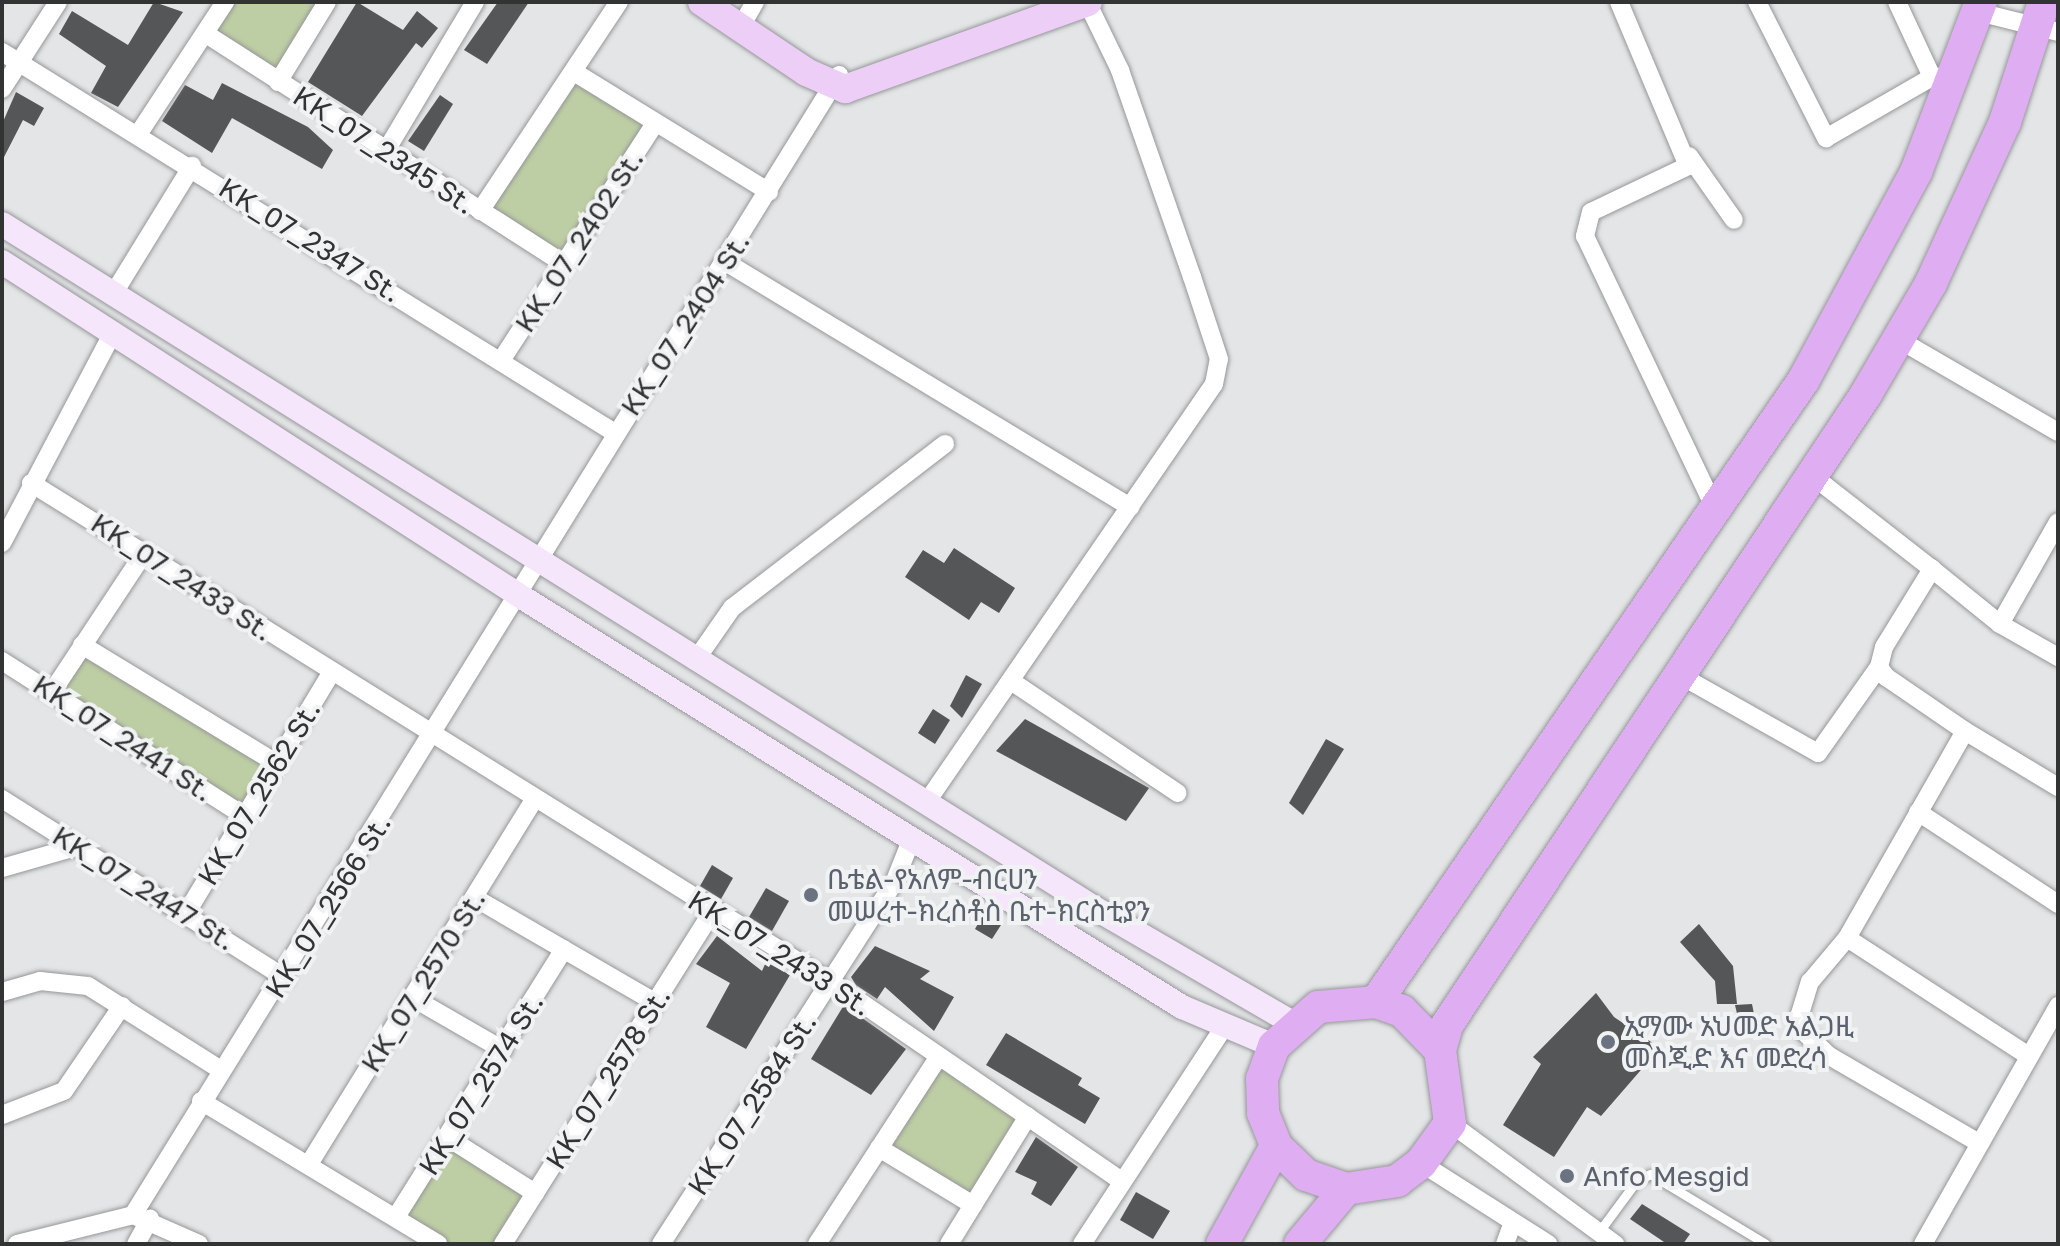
<!DOCTYPE html>
<html>
<head>
<meta charset="utf-8">
<style>
  body { margin:0 }
  #map { position:relative; width:2060px; height:1246px; overflow:hidden; background:#e3e5e6; font-family:"Golos Text","Noto Sans Ethiopic",sans-serif }
  div>[style] { position:absolute }
  [style*='--x'] { left:calc(var(--x)*1px); top:calc(var(--y)*1px); width:calc(var(--w)*1px); rotate:calc(var(--a)*1deg) }
  .green>* { inset:0; background:#becea4 }
  .building>* { inset:0; background:#555657 }
  .roads { filter:drop-shadow(0 0 2px #969799) drop-shadow(0 0 2px #969799) }
  .lane>* { height:9px; margin:-4.5px; padding:0 4.5px; transform-origin:4.5px; border-radius:4.5px; background:#fff }
  .street>* { height:18px; margin:-9px; padding:0 9px; transform-origin:9px; border-radius:9px; background:#fff }
  .secondary>* { height:24px; margin:-12px; padding:0 12px; transform-origin:12px; border-radius:12px; background:#f5e6fb }
  .primary>* { height:28px; margin:-14px; padding:0 14px; transform-origin:14px; border-radius:14px; background:#eccef7 }
  .highway>* { height:32px; margin:-16px; padding:0 16px; transform-origin:16px; border-radius:16px; background:#dfadf1 }
  .dots>* { width:22px; height:22px; translate:-50% -50%; box-sizing:border-box; border:4px solid #f0f2f3; border-radius:50% }
  span { translate:-50% -50%; white-space:nowrap; text-align:center; line-height:1.15; -webkit-text-stroke:8px #f0f2f3; paint-order:stroke }
  .street-label { font-size:28px; color:#323333 }
  .worship-label { font-size:28px; color:#5b616d }
  .left { translate:0 -50%; text-align:left }
  .frame { position:absolute; inset:0; border:4px solid #323333; pointer-events:none }
</style>
</head>
<body>
<div id="map">
  <div class="green">
    <div style="clip-path:polygon(225px 2px,327px 2px,278px 82px,206px 34px)"></div>
    <div style="clip-path:polygon(574px 72px,655px 123px,564px 264px,480px 211px)"></div>
    <div style="clip-path:polygon(82px 645px,276px 763px,244px 816px,52px 692px)"></div>
    <div style="clip-path:polygon(938px 1058px,1028px 1116px,973px 1205px,879px 1148px)"></div>
    <div style="clip-path:polygon(450px 1139px,535px 1193px,503px 1244px,438px 1244px,396px 1217px)"></div>
  </div>
  <div class="building">
    <div style="clip-path:polygon(154px 2px,183px 12px,118px 107px,91px 93px,106px 66px,59px 34px,72px 11px,128px 45px)"></div>
    <div style="clip-path:polygon(357px 2px,403px 30px,417px 11px,438px 28px,422px 48px,416px 43px,362px 116px,308px 82px)"></div>
    <div style="clip-path:polygon(498px 2px,529px 2px,487px 64px,464px 50px)"></div>
    <div style="clip-path:polygon(222px 83px,308px 127px,333px 150px,322px 169px,232px 118px,212px 153px,162px 121px,185px 85px,213px 100px)"></div>
    <div style="clip-path:polygon(16px 92px,44px 108px,34px 126px,23px 120px,2px 161px,2px 124px)"></div>
    <div style="clip-path:polygon(440px 95px,453px 104px,424px 151px,408px 141px)"></div>
    <div style="clip-path:polygon(954px 548px,1015px 588px,999px 613px,981px 602px,969px 620px,905px 577px,923px 550px,944px 563px)"></div>
    <div style="clip-path:polygon(966px 675px,982px 684px,962px 718px,950px 706px)"></div>
    <div style="clip-path:polygon(933px 709px,950px 720px,935px 744px,918px 733px)"></div>
    <div style="clip-path:polygon(1025px 719px,1149px 788px,1126px 821px,996px 751px)"></div>
    <div style="clip-path:polygon(1326px 739px,1344px 749px,1303px 815px,1289px 803px)"></div>
    <div style="clip-path:polygon(712px 865px,733px 878px,721px 899px,700px 886px)"></div>
    <div style="clip-path:polygon(766px 888px,789px 901px,772px 931px,749px 917px)"></div>
    <div style="clip-path:polygon(983px 915px,1001px 925px,992px 939px,975px 929px)"></div>
    <div style="clip-path:polygon(1699px 924px,1733px 966px,1737px 1004px,1717px 1004px,1715px 981px,1680px 942px)"></div>
    <div style="clip-path:polygon(717px 936px,762px 971px,766px 962px,790px 975px,746px 1049px,706px 1027px,730px 983px,696px 964px)"></div>
    <div style="clip-path:polygon(875px 946px,930px 971px,920px 979px,954px 997px,934px 1031px,885px 987px,877px 999px,856px 985px,851px 977px)"></div>
    <div style="clip-path:polygon(1596px 993px,1614px 1017px,1660px 1048px,1601px 1116px,1587px 1107px,1554px 1157px,1503px 1125px,1541px 1064px,1533px 1057px)"></div>
    <div style="clip-path:polygon(1752px 1004px,1758px 1034px,1742px 1035px,1735px 1005px)"></div>
    <div style="clip-path:polygon(844px 1005px,906px 1049px,871px 1095px,811px 1059px)"></div>
    <div style="clip-path:polygon(1006px 1033px,1082px 1078px,1078px 1085px,1100px 1098px,1085px 1124px,986px 1065px)"></div>
    <div style="clip-path:polygon(1036px 1137px,1078px 1167px,1051px 1206px,1031px 1194px,1037px 1182px,1015px 1172px)"></div>
    <div style="clip-path:polygon(1136px 1192px,1170px 1211px,1153px 1239px,1120px 1220px)"></div>
    <div style="clip-path:polygon(1642px 1204px,1690px 1234px,1683px 1244px,1667px 1244px,1630px 1219px)"></div>
  </div>
  <div class="roads">
    <div class="lane">
      <div style="--x:1598;--y:1233;--w:62;--a:-53.5"></div>
      <div style="--x:1635;--y:1183;--w:17;--a:-31"></div>
      <div style="--x:1650;--y:1174;--w:135;--a:31.1"></div>
    </div>
    <div class="street">
      <div style="--x:1619;--y:2;--w:178;--a:67.2"></div>
      <div style="--x:1688;--y:166;--w:107;--a:154.6"></div>
      <div style="--x:1591;--y:212;--w:25;--a:104"></div>
      <div style="--x:1585;--y:236;--w:299;--a:64.5"></div>
      <div style="--x:1757;--y:2;--w:153;--a:63.1"></div>
      <div style="--x:1826;--y:138;--w:122;--a:-29.9"></div>
      <div style="--x:1932;--y:77;--w:24;--a:-2"></div>
      <div style="--x:1897;--y:2;--w:83;--a:65"></div>
      <div style="--x:1978;--y:12;--w:82;--a:14"></div>
      <div style="--x:740;--y:28;--w:30;--a:-60"></div>
      <div style="--x:206;--y:34;--w:426;--a:32.7"></div>
      <div style="--x:2;--y:52;--w:722;--a:31.86"></div>
      <div style="--x:574;--y:72;--w:229;--a:31.6"></div>
      <div style="--x:278;--y:82;--w:94;--a:-58.5"></div>
      <div style="--x:2;--y:89;--w:103;--a:-57.2"></div>
      <div style="--x:139;--y:133;--w:157;--a:-56.7"></div>
      <div style="--x:387;--y:149;--w:171;--a:-59.1"></div>
      <div style="--x:1689;--y:156;--w:78;--a:54.9"></div>
      <div style="--x:480;--y:211;--w:251;--a:-56.4"></div>
      <div style="--x:724;--y:261;--w:475;--a:31.2"></div>
      <div style="--x:112;--y:296;--w:153;--a:-58.4"></div>
      <div style="--x:1898;--y:339;--w:185;--a:30.2"></div>
      <div style="--x:502;--y:359;--w:281;--a:-57"></div>
      <div style="--x:1810;--y:474;--w:155;--a:37.9"></div>
      <div style="--x:31;--y:483;--w:943;--a:31.95"></div>
      <div style="--x:831;--y:982;--w:350;--a:34.4"></div>
      <div style="--x:2;--y:543;--w:236;--a:-62.2"></div>
      <div style="--x:2000;--y:624;--w:67;--a:29.6"></div>
      <div style="--x:82;--y:645;--w:227;--a:31.3"></div>
      <div style="--x:2;--y:661;--w:287;--a:32.6"></div>
      <div style="--x:695;--y:661;--w:65;--a:-55.1"></div>
      <div style="--x:732;--y:608;--w:269;--a:-37.6"></div>
      <div style="--x:1676;--y:673;--w:163;--a:29.4"></div>
      <div style="--x:1818;--y:753;--w:105;--a:-54.7"></div>
      <div style="--x:1014;--y:683;--w:197;--a:33.9"></div>
      <div style="--x:52;--y:692;--w:167;--a:-56.5"></div>
      <div style="--x:1965;--y:731;--w:109;--a:31.1"></div>
      <div style="--x:2;--y:799;--w:335;--a:32.3"></div>
      <div style="--x:926;--y:803;--w:508;--a:-55.5"></div>
      <div style="--x:1214;--y:384;--w:25;--a:-79"></div>
      <div style="--x:1219;--y:359;--w:86;--a:-108.2"></div>
      <div style="--x:1192;--y:277;--w:219;--a:-109.2"></div>
      <div style="--x:1120;--y:70;--w:76;--a:-115.9"></div>
      <div style="--x:1918;--y:812;--w:168;--a:33.3"></div>
      <div style="--x:2;--y:868;--w:76;--a:-16"></div>
      <div style="--x:475;--y:898;--w:209;--a:30.1"></div>
      <div style="--x:187;--y:912;--w:277;--a:-58.9"></div>
      <div style="--x:1847;--y:938;--w:215;--a:33"></div>
      <div style="--x:2;--y:992;--w:40;--a:-16"></div>
      <div style="--x:40;--y:981;--w:48;--a:5.9"></div>
      <div style="--x:88;--y:986;--w:157;--a:32.3"></div>
      <div style="--x:413;--y:998;--w:104;--a:30"></div>
      <div style="--x:201;--y:1101;--w:277;--a:31.1"></div>
      <div style="--x:2;--y:1115;--w:66;--a:-21.2"></div>
      <div style="--x:64;--y:1091;--w:103;--a:-55.7"></div>
      <div style="--x:1450;--y:1123;--w:205;--a:36.3"></div>
      <div style="--x:450;--y:1139;--w:101;--a:32.4"></div>
      <div style="--x:1979;--y:1143;--w:175;--a:-149.8"></div>
      <div style="--x:1828;--y:1055;--w:36;--a:-136"></div>
      <div style="--x:1802;--y:1030;--w:16;--a:-97"></div>
      <div style="--x:1800;--y:1014;--w:34;--a:-73"></div>
      <div style="--x:1810;--y:982;--w:57;--a:-49.9"></div>
      <div style="--x:1847;--y:938;--w:238;--a:-60.3"></div>
      <div style="--x:1965;--y:731;--w:96;--a:-145.6"></div>
      <div style="--x:1886;--y:677;--w:12;--a:-125"></div>
      <div style="--x:1879;--y:667;--w:21;--a:-76"></div>
      <div style="--x:1884;--y:647;--w:92;--a:-58.4"></div>
      <div style="--x:1932;--y:569;--w:87;--a:39"></div>
      <div style="--x:2000;--y:624;--w:117;--a:-60.4"></div>
      <div style="--x:879;--y:1148;--w:110;--a:31.2"></div>
      <div style="--x:1421;--y:1163;--w:151;--a:32.5"></div>
      <div style="--x:309;--y:1164;--w:430;--a:-58.3"></div>
      <div style="--x:133;--y:1215;--w:1341;--a:-58.23"></div>
      <div style="--x:396;--y:1217;--w:316;--a:-57.9"></div>
      <div style="--x:17;--y:1244;--w:120;--a:-14"></div>
      <div style="--x:133;--y:1215;--w:72;--a:23.7"></div>
      <div style="--x:136;--y:1244;--w:29;--a:-61"></div>
      <div style="--x:503;--y:1244;--w:394;--a:-57.8"></div>
      <div style="--x:661;--y:1244;--w:430;--a:-57.2"></div>
      <div style="--x:894;--y:883;--w:48;--a:-68.2"></div>
      <div style="--x:817;--y:1244;--w:222;--a:-57"></div>
      <div style="--x:949;--y:1244;--w:150;--a:-58.3"></div>
      <div style="--x:1082;--y:1244;--w:259;--a:-56.8"></div>
      <div style="--x:1505;--y:1244;--w:23;--a:-70"></div>
      <div style="--x:1923;--y:1244;--w:274;--a:-60.4"></div>
    </div>
    <div class="secondary">
      <div style="--x:2;--y:224;--w:1291;--a:32.05"></div>
      <div style="--x:1096;--y:909;--w:228;--a:30.1"></div>
      <div style="--x:2;--y:262;--w:616;--a:32.81"></div>
      <div style="--x:520;--y:596;--w:779;--a:31.83"></div>
      <div style="--x:1182;--y:1007;--w:100;--a:23"></div>
    </div>
    <div class="primary">
      <div style="--x:702;--y:2;--w:125;--a:33.9"></div>
      <div style="--x:806;--y:72;--w:43;--a:23.6"></div>
      <div style="--x:845;--y:89;--w:258;--a:-19.7"></div>
    </div>
    <div class="highway">
      <div style="--x:1376;--y:1002;--w:754;--a:-55.49"></div>
      <div style="--x:1803;--y:381;--w:238;--a:-61.6"></div>
      <div style="--x:1916;--y:172;--w:182;--a:-69.1"></div>
      <div style="--x:1440;--y:1050;--w:54;--a:-134.3"></div>
      <div style="--x:1402;--y:1011;--w:28;--a:-161"></div>
      <div style="--x:1376;--y:1002;--w:58;--a:175.1"></div>
      <div style="--x:1318;--y:1007;--w:59;--a:138.4"></div>
      <div style="--x:1274;--y:1046;--w:35;--a:110"></div>
      <div style="--x:1262;--y:1079;--w:34;--a:88"></div>
      <div style="--x:1263;--y:1113;--w:35;--a:68"></div>
      <div style="--x:1276;--y:1146;--w:42;--a:44"></div>
      <div style="--x:1306;--y:1175;--w:42;--a:19.3"></div>
      <div style="--x:1346;--y:1189;--w:52;--a:-8.9"></div>
      <div style="--x:1397;--y:1181;--w:30;--a:-37"></div>
      <div style="--x:1421;--y:1163;--w:49;--a:-54.1"></div>
      <div style="--x:1450;--y:1123;--w:74;--a:-97.8"></div>
      <div style="--x:1440;--y:1050;--w:26;--a:-74"></div>
      <div style="--x:1447;--y:1025;--w:757;--a:-56.41"></div>
      <div style="--x:1866;--y:394;--w:129;--a:-59.6"></div>
      <div style="--x:1931;--y:283;--w:177;--a:-65.3"></div>
      <div style="--x:2005;--y:122;--w:126;--a:-72"></div>
      <div style="--x:1222;--y:1244;--w:112;--a:-61.1"></div>
      <div style="--x:1300;--y:1244;--w:72;--a:-50.1"></div>
    </div>
  </div>
  <div class="dots">
    <div style="left:811px;top:895px;background:#6b7280"></div>
    <div style="left:1608px;top:1042px;background:#6b7280"></div>
    <div style="left:1567px;top:1176px;background:#6b7280"></div>
  </div>
  <div class="street-label">
    <span style="left:384px;top:150px;rotate:33deg">KK_07_2345 St.</span>
    <span style="left:310px;top:240px;rotate:32deg">KK_07_2347 St.</span>
    <span style="left:579px;top:241px;rotate:-57deg">KK_07_2402 St.</span>
    <span style="left:685px;top:324px;rotate:-57deg">KK_07_2404 St.</span>
    <span style="left:182px;top:577px;rotate:33deg">KK_07_2433 St.</span>
    <span style="left:123px;top:738px;rotate:33deg">KK_07_2441 St.</span>
    <span style="left:259px;top:793px;rotate:-59deg">KK_07_2562 St.</span>
    <span style="left:144px;top:888px;rotate:32deg">KK_07_2447 St.</span>
    <span style="left:328px;top:906px;rotate:-58deg">KK_07_2566 St.</span>
    <span style="left:780px;top:953px;rotate:32deg">KK_07_2433 St.</span>
    <span style="left:423px;top:981px;rotate:-58deg">KK_07_2570 St.</span>
    <span style="left:608px;top:1078px;rotate:-58deg">KK_07_2578 St.</span>
    <span style="left:481px;top:1084px;rotate:-58deg">KK_07_2574 St.</span>
    <span style="left:752px;top:1104px;rotate:-57deg">KK_07_2584 St.</span>
  </div>
  <div class="worship-label">
    <span class="left" style="left:827px;top:895px">ቤቴል-የአለም-ብርሀን<br>መሠረተ-ክረስቶስ ቤተ-ክርስቲያን</span>
    <span class="left" style="left:1624px;top:1042px">ኢማሙ አህመድ አልጋዚ<br>መስጂድ እና መድረሳ</span>
    <span class="left" style="left:1583px;top:1176px">Anfo Mesgid</span>
  </div>
  <div class="frame"></div>
</div>
</body>
</html>
